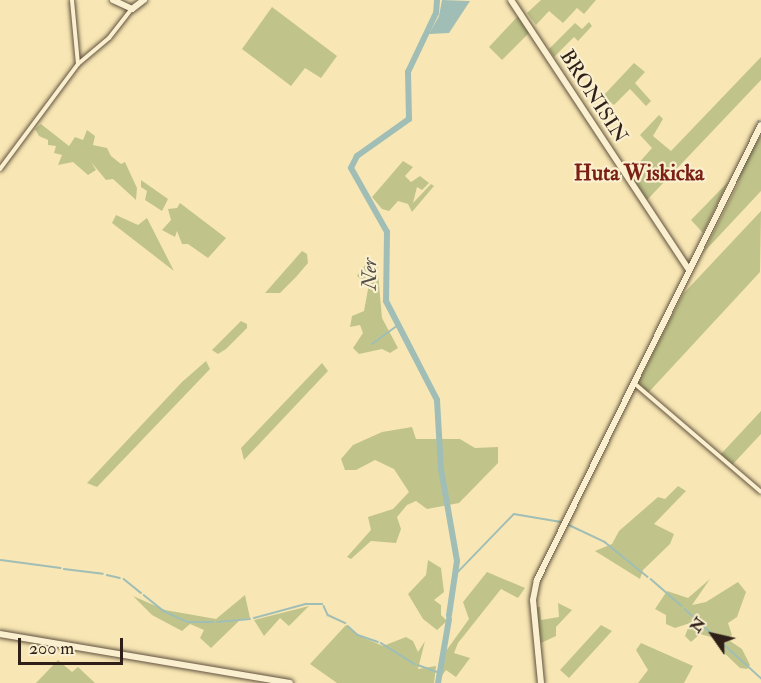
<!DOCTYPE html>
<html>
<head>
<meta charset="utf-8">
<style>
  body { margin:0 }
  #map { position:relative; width:761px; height:683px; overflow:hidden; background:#f8e7b4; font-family:"IM FELL Double Pica",serif }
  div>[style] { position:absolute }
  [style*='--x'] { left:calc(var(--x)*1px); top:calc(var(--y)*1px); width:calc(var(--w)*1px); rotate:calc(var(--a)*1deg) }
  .green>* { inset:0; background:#c0c48a }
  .water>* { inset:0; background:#a0beb6 }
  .stream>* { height:1.5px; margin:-0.75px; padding:0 0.75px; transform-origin:0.75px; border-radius:0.75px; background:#a0beb6 }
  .river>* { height:6px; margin:-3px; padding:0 3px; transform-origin:3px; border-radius:3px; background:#a0beb6 }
  .roads { filter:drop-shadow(0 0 2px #60513f) drop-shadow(0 0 2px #60513f) }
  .street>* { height:4px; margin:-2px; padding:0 2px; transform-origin:2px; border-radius:2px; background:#faefce }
  .secondary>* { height:6px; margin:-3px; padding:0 3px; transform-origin:3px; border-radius:3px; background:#faefce }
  span { translate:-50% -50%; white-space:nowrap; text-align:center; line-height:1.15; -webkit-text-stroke:4.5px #faefce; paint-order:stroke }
  .street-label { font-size:20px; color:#2e1f18 }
  .water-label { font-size:21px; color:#504f47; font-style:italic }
  .quarter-label { font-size:22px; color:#7a1f14; font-weight:700 }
  .north { position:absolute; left:683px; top:605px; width:60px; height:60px; -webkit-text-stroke:4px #faefce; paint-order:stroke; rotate:304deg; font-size:16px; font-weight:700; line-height:24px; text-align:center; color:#2e1f18 }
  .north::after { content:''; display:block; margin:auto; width:21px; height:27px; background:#2e1f18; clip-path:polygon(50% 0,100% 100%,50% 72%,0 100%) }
  .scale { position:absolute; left:18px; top:638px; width:105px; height:27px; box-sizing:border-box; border:3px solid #2e1f18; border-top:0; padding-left:8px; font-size:18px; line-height:21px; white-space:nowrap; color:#2e1f18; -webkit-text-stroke:4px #faefce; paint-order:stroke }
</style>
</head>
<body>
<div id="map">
  <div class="green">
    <div style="clip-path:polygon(541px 0,596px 0,584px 14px,577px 8px,563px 23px,549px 11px,536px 25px,527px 13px)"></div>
    <div style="clip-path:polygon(272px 7px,337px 56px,321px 78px,305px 68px,291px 86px,242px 49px)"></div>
    <div style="clip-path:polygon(519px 15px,530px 32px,502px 60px,489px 47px)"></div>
    <div style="clip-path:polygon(589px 22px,592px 26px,578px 41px,574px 37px,554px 57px,549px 49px,575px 23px,582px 29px)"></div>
    <div style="clip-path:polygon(761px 57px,761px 80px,647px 200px,629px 174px,652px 148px,640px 135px,659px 115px,663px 119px,653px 136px,671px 151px)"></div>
    <div style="clip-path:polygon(634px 63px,645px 72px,635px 83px,651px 101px,646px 106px,630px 89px,614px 105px,603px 96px)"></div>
    <div style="clip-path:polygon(41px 124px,69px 146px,75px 137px,83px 140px,87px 130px,95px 136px,93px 145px,107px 148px,111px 156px,121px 164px,125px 162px,137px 188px,136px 200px,113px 179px,106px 180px,91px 162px,96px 170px,88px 175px,73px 162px,58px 165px,62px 155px,54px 153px,56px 146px,48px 145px,48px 140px,39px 136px,35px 129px)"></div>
    <div style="clip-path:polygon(761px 135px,761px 191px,703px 253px,738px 184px,741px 169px)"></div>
    <div style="clip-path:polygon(403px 161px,413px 167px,405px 176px,411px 182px,420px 176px,429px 183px,422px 190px,417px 187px,413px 203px,431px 184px,434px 186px,412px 212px,408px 204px,398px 201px,389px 211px,382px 209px,372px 197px)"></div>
    <div style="clip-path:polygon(141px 180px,168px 199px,162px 211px,145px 200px,147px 191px,141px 187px)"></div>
    <div style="clip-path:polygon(728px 182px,703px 233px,691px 220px)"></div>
    <div style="clip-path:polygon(180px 203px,226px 238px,208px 258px,188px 244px,182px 244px,177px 231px,175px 237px,162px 230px,171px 220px,168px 209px,177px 208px)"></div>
    <div style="clip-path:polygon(761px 211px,760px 272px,648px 393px,638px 383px,683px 294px)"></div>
    <div style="clip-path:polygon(116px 215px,138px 225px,147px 218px,174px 271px,112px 223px)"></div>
    <div style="clip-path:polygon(302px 251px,307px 254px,308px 263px,296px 277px,280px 293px,265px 293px)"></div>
    <div style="clip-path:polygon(377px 262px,382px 318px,398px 348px,390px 353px,382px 349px,359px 354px,353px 348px,363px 333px,360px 325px,350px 327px,352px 316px,364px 311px,369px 284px,357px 276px,366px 264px)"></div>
    <div style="clip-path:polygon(241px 321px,247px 324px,247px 328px,226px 349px,218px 354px,212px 350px)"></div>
    <div style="clip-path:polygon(206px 361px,210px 369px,97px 487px,87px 483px,182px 382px)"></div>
    <div style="clip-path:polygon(322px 363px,328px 371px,244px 460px,241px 448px)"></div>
    <div style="clip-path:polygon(761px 411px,761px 434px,732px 465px,720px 455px)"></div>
    <div style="clip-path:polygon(412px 427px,416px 439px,460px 439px,475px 448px,498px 447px,498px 463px,459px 503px,427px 509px,416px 501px,407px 505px,397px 517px,401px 529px,396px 543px,371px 541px,351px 559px,347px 557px,371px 530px,368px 517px,393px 509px,409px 492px,394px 469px,375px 460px,356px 470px,345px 470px,341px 459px,353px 445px,382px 432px)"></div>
    <div style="clip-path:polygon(678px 486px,686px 491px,654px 524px,674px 534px,670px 544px,643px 570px,640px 579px,595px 551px,612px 544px,619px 531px,658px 497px,665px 499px)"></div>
    <div style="clip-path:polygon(428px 560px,441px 568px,444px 592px,434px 600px,441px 605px,441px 615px,447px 621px,437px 630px,423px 619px,408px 594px,426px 575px)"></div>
    <div style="clip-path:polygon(487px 572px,525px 588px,518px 598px,501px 589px,458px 643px,454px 653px,470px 658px,456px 677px,446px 670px,441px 677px,446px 651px,469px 619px,463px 602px)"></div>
    <div style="clip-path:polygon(710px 579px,692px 605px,706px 602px,738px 582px,746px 592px,737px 617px,728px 623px,732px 635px,727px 639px,742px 649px,750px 665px,747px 669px,740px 668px,720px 649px,722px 640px,700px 634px,691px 642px,685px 636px,690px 623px,675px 628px,666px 624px,666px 615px,655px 609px,667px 591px,688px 598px)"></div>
    <div style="clip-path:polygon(245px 595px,250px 618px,240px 620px,211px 648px,200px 638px,204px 630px,190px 624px,182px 631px,152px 615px,133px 596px,165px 610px,216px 619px)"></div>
    <div style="clip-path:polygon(558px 603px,572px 610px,556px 627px,556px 636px,541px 643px,536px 607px,540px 607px,541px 620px,559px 617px)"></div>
    <div style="clip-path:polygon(309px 606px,289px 626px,280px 618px,264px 636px,254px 620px)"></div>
    <div style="clip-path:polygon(346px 625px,357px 635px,383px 646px,406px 637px,413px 641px,418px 652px,425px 641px,418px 669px,436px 666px,434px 683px,337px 683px,310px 664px)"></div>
    <div style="clip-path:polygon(601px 625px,612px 631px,569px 678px,560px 670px)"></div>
    <div style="clip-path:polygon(641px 643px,693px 666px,684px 683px,638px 683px,648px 670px,636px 650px)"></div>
    <div style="clip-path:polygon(58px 660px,72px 672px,78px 667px,95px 683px,36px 683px)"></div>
  </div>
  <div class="water">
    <div style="clip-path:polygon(442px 0,470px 1px,449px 33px,429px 34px,439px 16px)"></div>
  </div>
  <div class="stream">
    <div style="--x:759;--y:121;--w:1;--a:90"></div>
    <div style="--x:372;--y:344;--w:31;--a:-36"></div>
    <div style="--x:567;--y:524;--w:42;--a:25.3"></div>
    <div style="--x:605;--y:542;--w:55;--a:39.1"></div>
    <div style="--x:1;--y:560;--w:60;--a:7.7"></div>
    <div style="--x:64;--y:569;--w:39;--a:7"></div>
    <div style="--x:456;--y:574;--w:83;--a:-46"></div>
    <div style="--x:514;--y:514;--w:49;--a:9.5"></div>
    <div style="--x:107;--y:575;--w:13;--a:13"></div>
    <div style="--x:124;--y:579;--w:22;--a:39"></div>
    <div style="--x:651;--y:579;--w:41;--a:41.1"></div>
    <div style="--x:144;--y:595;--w:26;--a:39"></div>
    <div style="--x:164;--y:611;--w:26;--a:25"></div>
    <div style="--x:188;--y:622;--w:25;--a:0"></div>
    <div style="--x:324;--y:606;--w:10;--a:66"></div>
    <div style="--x:328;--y:615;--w:19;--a:25"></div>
    <div style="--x:685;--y:609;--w:103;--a:42.2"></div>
    <div style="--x:254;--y:618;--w:54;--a:-15.1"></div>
    <div style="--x:306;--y:604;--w:16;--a:0"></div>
    <div style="--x:217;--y:622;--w:33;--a:-5"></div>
    <div style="--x:348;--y:626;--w:13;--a:42"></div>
    <div style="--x:358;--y:635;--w:21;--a:19"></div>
    <div style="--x:381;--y:643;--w:40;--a:32"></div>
    <div style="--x:418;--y:665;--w:23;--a:20"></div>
  </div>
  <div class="river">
    <div style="--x:437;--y:0;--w:13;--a:94"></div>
    <div style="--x:436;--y:13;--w:65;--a:115.4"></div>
    <div style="--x:408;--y:72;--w:47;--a:88.8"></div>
    <div style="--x:409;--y:119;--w:64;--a:144.6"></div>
    <div style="--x:357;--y:156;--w:13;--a:117"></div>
    <div style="--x:351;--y:168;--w:73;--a:60.6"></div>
    <div style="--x:387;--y:232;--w:69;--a:90.8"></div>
    <div style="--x:386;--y:301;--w:111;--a:62.7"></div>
    <div style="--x:437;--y:400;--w:69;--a:86.7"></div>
    <div style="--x:441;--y:469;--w:93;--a:80.1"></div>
    <div style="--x:457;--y:561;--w:55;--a:98.4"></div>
    <div style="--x:438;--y:683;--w:65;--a:-80.2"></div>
  </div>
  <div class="roads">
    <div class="street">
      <div style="--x:78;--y:64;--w:40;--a:-40"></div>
      <div style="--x:109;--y:38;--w:37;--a:-52"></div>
      <div style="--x:0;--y:169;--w:131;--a:-53.4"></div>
      <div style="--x:78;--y:64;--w:64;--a:-95.4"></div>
      <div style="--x:634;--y:383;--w:167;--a:40.6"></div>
    </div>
    <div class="secondary">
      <div style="--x:113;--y:0;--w:21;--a:25"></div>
      <div style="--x:132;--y:9;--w:15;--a:-37"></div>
      <div style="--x:511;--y:0;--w:323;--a:56.6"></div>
      <div style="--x:0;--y:634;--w:294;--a:9.6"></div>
      <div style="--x:541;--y:683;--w:83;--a:-95.5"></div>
      <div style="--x:533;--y:600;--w:20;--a:-79"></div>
      <div style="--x:537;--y:580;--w:507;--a:-63.79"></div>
    </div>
  </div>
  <div class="street-label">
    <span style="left:594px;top:96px;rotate:57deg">BRONISIN</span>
  </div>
  <div class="water-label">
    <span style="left:370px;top:274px;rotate:-89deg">Ner</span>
  </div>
  <div class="quarter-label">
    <span style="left:639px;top:174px">Huta Wiskicka</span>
  </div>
  <div class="north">N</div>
  <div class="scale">200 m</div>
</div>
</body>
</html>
